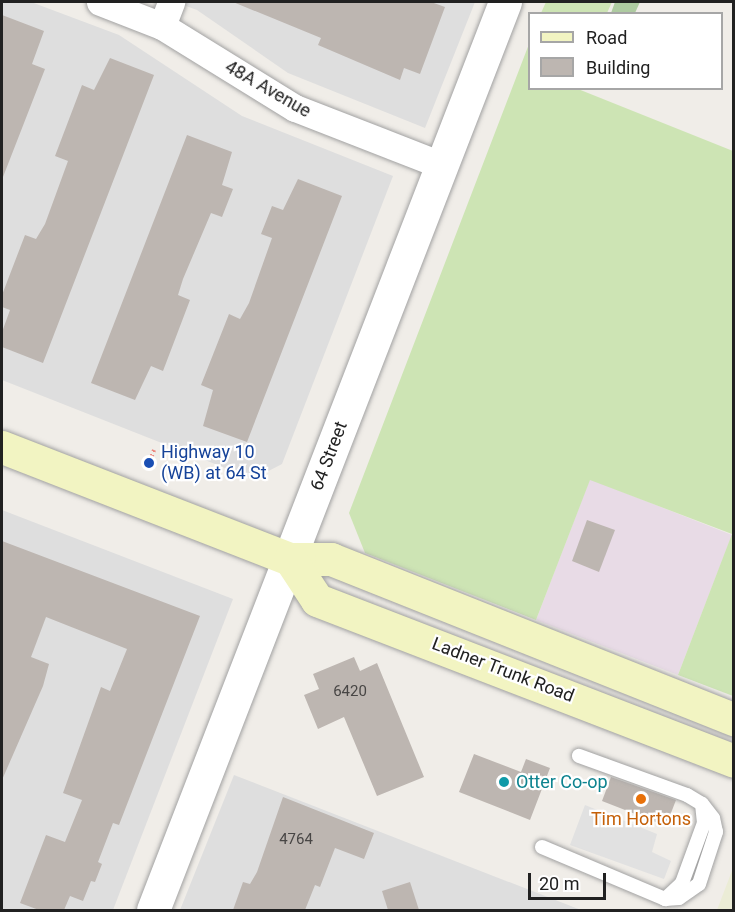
<!DOCTYPE html>
<html>
<head>
<meta charset="utf-8">
<style>
  body { margin:0 }
  #map { position:relative; width:735px; height:912px; overflow:hidden; background:#f0ede8; font-family:Roboto,sans-serif }
  div>[style] { position:absolute }
  [style*='--x'] { left:calc(var(--x)*1px); top:calc(var(--y)*1px); width:calc(var(--w)*1px); rotate:calc(var(--a)*1deg) }
  .residential>* { inset:0; background:#dedede }
  .industrial>* { inset:0; background:#e8dbe6 }
  .farmland>* { inset:0; background:#ebecd6 }
  .grass>* { inset:0; background:#cde4b4 }
  .forest>* { inset:0; background:#aecba1 }
  .parking>* { inset:0; background:#e1e1e1 }
  .building>* { inset:0; background:#bdb6b1 }
  .path>* { height:4px; margin-top:-2px; transform-origin:0; background:repeating-linear-gradient(90deg,#ec867d 0 3px,transparent 0 6px) }
  .roads { filter:drop-shadow(0 0 2px #a2a2a2) drop-shadow(0 0 2px #a2a2a2) }
  .service>* { height:14px; margin:-7px; padding:0 7px; transform-origin:7px; border-radius:7px; background:#fff }
  .minor>* { height:27px; margin:-13.5px; padding:0 13.5px; transform-origin:13.5px; border-radius:13.5px; background:#fff }
  .tertiary>* { height:33px; margin:-16.5px; padding:0 16.5px; transform-origin:16.5px; border-radius:16.5px; background:#fff }
  .secondary>* { height:33px; margin:-16.5px; padding:0 16.5px; transform-origin:16.5px; border-radius:16.5px; background:#f2f4c2 }
  .dots>* { width:16px; height:16px; translate:-50% -50%; box-sizing:border-box; border:3px solid #fff; border-radius:50% }
  span { translate:-50% -50%; white-space:nowrap; text-align:center; line-height:1.15; -webkit-text-stroke:4.5px #fff; paint-order:stroke }
  .number-label { font-size:15px; color:#484645 }
  .number-label span { -webkit-text-stroke-width:0 }
  .street-label { font-size:18px; color:#212121 }
  .transit-label { font-size:18px; color:#164399 }
  .left { translate:0 -50%; text-align:left }
  .culture-label { font-size:18px; color:#0d838f }
  .food-label { font-size:18px; color:#c56008 }
  .frame { position:absolute; inset:0; border:3px solid #212121; pointer-events:none }
  .legend { position:absolute; left:528px; top:12px; width:195px; height:78px; box-sizing:border-box; background:#fff; border:2px solid #a6a6a6; margin:0; padding:8px 10px; list-style:none; font-size:18px; color:#212121 }
  .legend li { display:flex; align-items:center; gap:12px; height:30px }
  .legend b { width:30px; border:2px solid #a6a6a6 }
  .scale { position:absolute; left:528px; top:873px; width:78px; height:27px; box-sizing:border-box; border:3px solid #212121; border-top:0; padding-left:8px; font-size:18px; line-height:21px; white-space:nowrap; color:#212121; -webkit-text-stroke:4px #fff; paint-order:stroke }
</style>
</head>
<body>
<div id="map">
  <div class="residential">
    <div style="clip-path:polygon(2px 2px,31px 2px,119px 35px,242px 116px,393px 176px,282px 464px,253px 479px,2px 380px)"></div>
    <div style="clip-path:polygon(175px 2px,475px 2px,425px 128px,288px 73px,197px 10px)"></div>
    <div style="clip-path:polygon(2px 510px,233px 599px,113px 910px,2px 910px)"></div>
    <div style="clip-path:polygon(234px 775px,581px 910px,180px 910px)"></div>
  </div>
  <div class="industrial">
    <div style="clip-path:polygon(590px 479px,732px 535px,678px 675px,536px 620px)"></div>
  </div>
  <div class="farmland">
    <div style="clip-path:polygon(733px 868px,733px 910px,717px 910px)"></div>
  </div>
  <div class="grass">
    <div style="clip-path:polygon(546px 2px,612px 2px,607px 13px,541px 13px)"></div>
    <div style="clip-path:polygon(529px 44px,530px 88px,578px 89px,733px 151px,733px 696px,678px 675px,732px 534px,590px 480px,536px 620px,365px 553px,349px 513px)"></div>
  </div>
  <div class="forest">
    <div style="clip-path:polygon(615px 2px,640px 2px,635px 13px,611px 13px)"></div>
  </div>
  <div class="parking">
    <div style="clip-path:polygon(585px 805px,657px 834px,652px 852px,671px 861px,664px 879px,570px 845px)"></div>
  </div>
  <div class="building">
    <div style="clip-path:polygon(233px 2px,431px 2px,445px 7px,420px 74px,404px 68px,400px 80px,318px 45px,321px 38px)"></div>
    <div style="clip-path:polygon(2px 15px,44px 31px,32px 64px,45px 69px,3px 177px)"></div>
    <div style="clip-path:polygon(110px 58px,154px 75px,43px 363px,2px 347px,2px 332px,10px 310px,2px 307px,2px 295px,25px 235px,36px 239px,45px 224px,68px 161px,55px 156px,82px 85px,94px 90px)"></div>
    <div style="clip-path:polygon(187px 135px,232px 152px,222px 185px,233px 189px,222px 217px,211px 213px,183px 279px,178px 295px,190px 300px,163px 371px,151px 366px,135px 400px,91px 383px)"></div>
    <div style="clip-path:polygon(298px 179px,342px 196px,247px 442px,203px 426px,213px 390px,201px 385px,229px 314px,240px 319px,249px 303px,272px 238px,261px 234px,272px 206px,283px 210px)"></div>
    <div style="clip-path:polygon(587px 520px,615px 530px,599px 572px,572px 561px)"></div>
    <div style="clip-path:polygon(2px 541px,200px 616px,119px 825px,113px 823px,98px 862px,102px 864px,95px 882px,91px 881px,83px 901px,70px 896px,64px 910px,39px 910px,20px 903px,46px 835px,65px 842px,82px 800px,63px 793px,101px 687px,110px 691px,127px 649px,46px 617px,31px 657px,49px 664px,43px 686px,2px 780px)"></div>
    <div style="clip-path:polygon(354px 657px,360px 671px,377px 663px,424px 777px,377px 796px,344px 717px,318px 729px,304px 695px,319px 689px,313px 674px)"></div>
    <div style="clip-path:polygon(474px 754px,521px 772px,526px 759px,550px 768px,530px 820px,459px 792px)"></div>
    <div style="clip-path:polygon(611px 777px,676px 800px,666px 826px,602px 801px)"></div>
    <div style="clip-path:polygon(283px 797px,374px 833px,364px 859px,335px 848px,320px 887px,315px 885px,305px 910px,233px 910px,243px 882px,250px 884px,257px 872px)"></div>
    <div style="clip-path:polygon(410px 882px,419px 910px,388px 910px,382px 891px)"></div>
  </div>
  <div class="path">
    <div style="--x:149;--y:463;--w:14;--a:-69"></div>
  </div>
  <div class="roads">
    <div class="service">
      <div style="--x:542;--y:847;--w:134;--a:22.9"></div>
      <div style="--x:665;--y:899;--w:14;--a:-4"></div>
      <div style="--x:679;--y:898;--w:24;--a:-35"></div>
      <div style="--x:699;--y:884;--w:55;--a:-71.9"></div>
      <div style="--x:716;--y:832;--w:14;--a:-102"></div>
      <div style="--x:713;--y:818;--w:18;--a:-128"></div>
      <div style="--x:702;--y:804;--w:17;--a:-149"></div>
      <div style="--x:687;--y:795;--w:115;--a:-160.1"></div>
      <div style="--x:665;--y:899;--w:23;--a:-43"></div>
      <div style="--x:682;--y:883;--w:64;--a:-69.9"></div>
      <div style="--x:704;--y:823;--w:18;--a:-96"></div>
    </div>
    <div class="minor">
      <div style="--x:100;--y:2;--w:66;--a:21.2"></div>
      <div style="--x:162;--y:26;--w:156;--a:31.7"></div>
      <div style="--x:295;--y:108;--w:157;--a:21.3"></div>
      <div style="--x:162;--y:26;--w:26;--a:-69"></div>
    </div>
    <div class="tertiary">
      <div style="--x:153;--y:910;--w:974;--a:-68.81"></div>
    </div>
    <div class="secondary">
      <div style="--x:2;--y:447;--w:309;--a:21.3"></div>
      <div style="--x:290;--y:559;--w:41;--a:0"></div>
      <div style="--x:331;--y:559;--w:434;--a:21.7"></div>
      <div style="--x:290;--y:559;--w:49;--a:56.6"></div>
      <div style="--x:317;--y:600;--w:447;--a:21.1"></div>
    </div>
  </div>
  <div class="dots">
    <div style="left:149px;top:463px;background:#1a4fb4"></div>
    <div style="left:504px;top:782px;background:#0f9aa8"></div>
    <div style="left:641px;top:799px;background:#e8710a"></div>
  </div>
  <div class="number-label">
    <span style="left:350px;top:692px">6420</span>
    <span style="left:296px;top:840px">4764</span>
  </div>
  <div class="street-label">
    <span style="left:268px;top:89px;rotate:30deg">48A Avenue</span>
    <span style="left:329px;top:456px;rotate:-69deg">64 Street</span>
    <span style="left:503px;top:670px;rotate:21deg">Ladner Trunk Road</span>
  </div>
  <div class="transit-label">
    <span class="left" style="left:161px;top:463px">Highway 10<br>(WB) at 64 St</span>
  </div>
  <div class="culture-label">
    <span class="left" style="left:516px;top:782px">Otter Co-op</span>
  </div>
  <div class="food-label">
    <span style="left:641px;top:819px">Tim Hortons</span>
  </div>
  <div class="frame"></div>
  <ul class="legend">
  <li><b style="height:8px;background:#f2f4c2"></b>Road</li>
  <li><b style="height:16px;background:#bdb6b1"></b>Building</li>
  </ul>
  <div class="scale">20 m</div>
</div>
</body>
</html>
